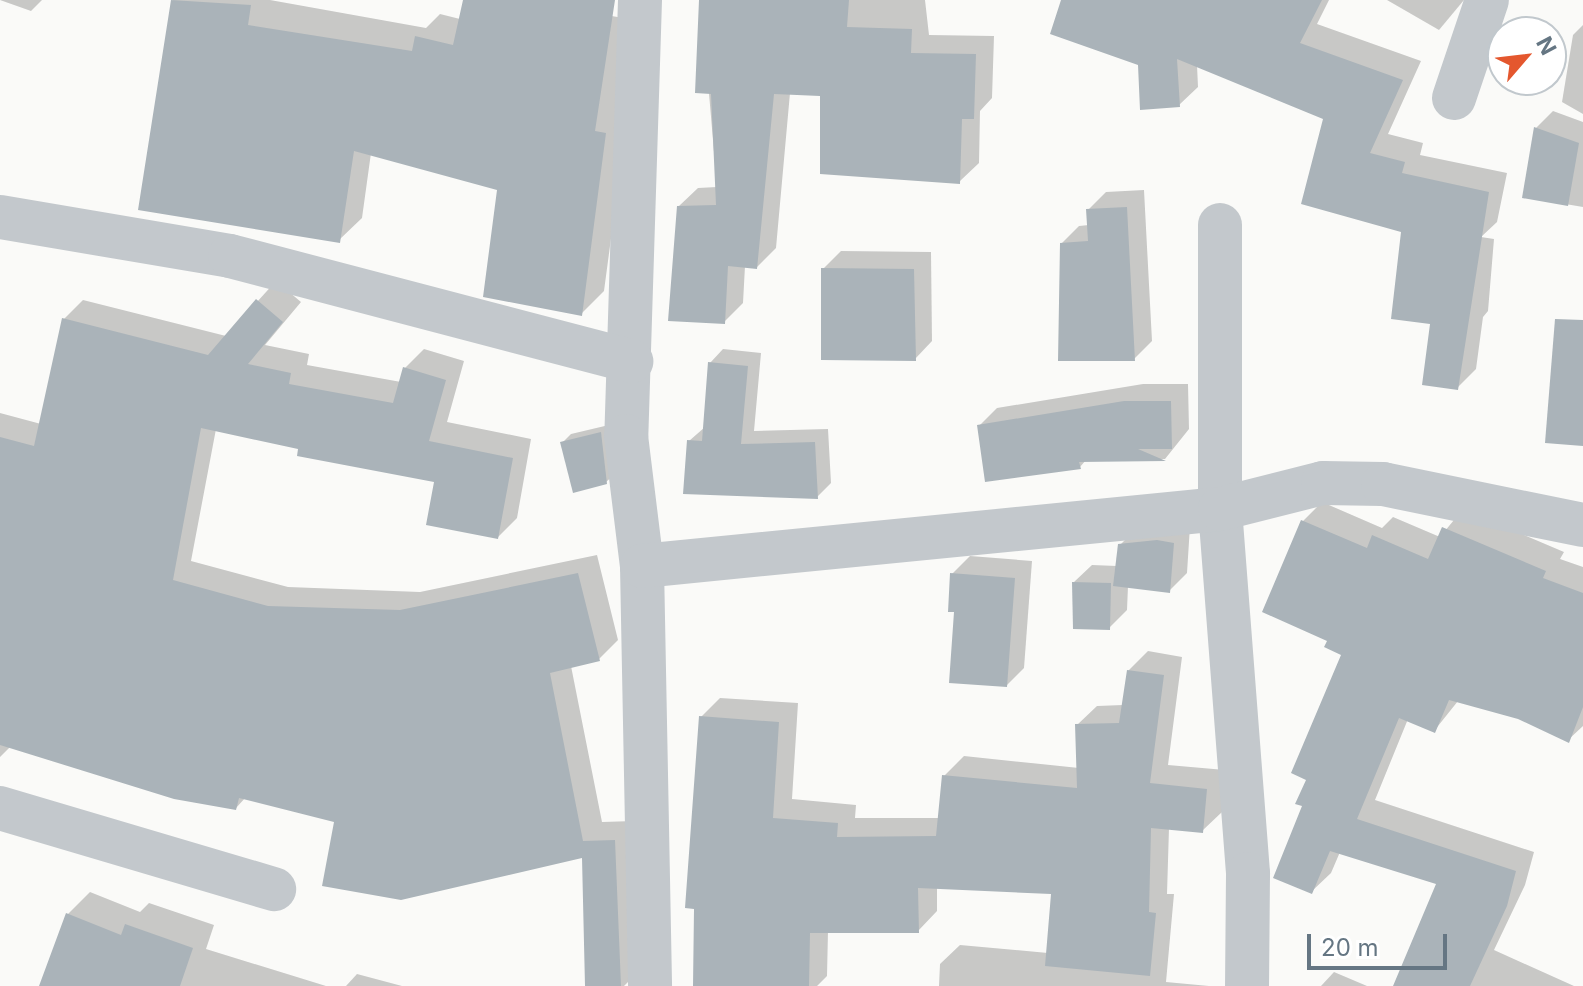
<!DOCTYPE html>
<html>
<head>
<meta charset="utf-8">
<style>
  body { margin:0 }
  #map { position:relative; width:1583px; height:986px; overflow:hidden; background:#fafaf8; font-family:Inter,sans-serif }
  div>[style] { position:absolute }
  [style*='--x'] { left:calc(var(--x)*1px); top:calc(var(--y)*1px); width:calc(var(--w)*1px); rotate:calc(var(--a)*1deg) }
  .shadow>* { inset:0; background:#0003 }
  .building>* { inset:0; background:#aab3b9 }
  .minor>* { height:44px; margin:-22px; padding:0 22px; transform-origin:22px; border-radius:22px; background:#c3c8cc }
  span { translate:-50% -50%; white-space:nowrap; text-align:center; line-height:1.15; -webkit-text-stroke:8px #fff; paint-order:stroke }
  .north { position:absolute; left:1487px; top:16px; width:80px; height:80px; box-sizing:border-box; background:#fff; border:2px solid #c1c8cd; border-radius:50%; rotate:62deg; font-size:22px; font-weight:700; line-height:32px; text-align:center; color:#657683 }
  .north::after { content:''; display:block; margin:auto; width:28px; height:36px; background:#e4572e; clip-path:polygon(50% 0,100% 100%,50% 72%,0 100%) }
  .scale { position:absolute; left:1307px; top:934px; width:140px; height:36px; box-sizing:border-box; border:4px solid #657683; border-top:0; padding-left:10px; font-size:24px; line-height:28px; white-space:nowrap; color:#657683; -webkit-text-stroke:6px #fff; paint-order:stroke }
</style>
</head>
<body>
<div id="map">
  <div class="shadow">
    <div style="clip-path:polygon(0 0,42px 0,31px 11px)"></div>
    <div style="clip-path:polygon(173px 0,270px 0,426px 28px,440px 14px,460px 19px,465px 0,564px 0,562px 8px,630px 19px,628px 111px,604px 291px,581px 314px,499px 189px,371px 153px,362px 218px,339px 240px,140px 208px)"></div>
    <div style="clip-path:polygon(701px 0,925px 0,929px 35px,994px 36px,992px 98px,980px 111px,979px 163px,960px 181px,822px 94px,790px 93px,776px 248px,757px 267px,745px 266px,743px 303px,724px 322px,679px 206px,698px 188px,717px 187px)"></div>
    <div style="clip-path:polygon(1063px 0,1329px 0,1317px 24px,1421px 61px,1388px 134px,1423px 143px,1420px 155px,1507px 173px,1497px 222px,1481px 237px,1494px 239px,1488px 311px,1483px 317px,1476px 369px,1457px 388px,1404px 230px,1325px 118px,1197px 65px,1198px 87px,1179px 105px,1140px 63px)"></div>
    <div style="clip-path:polygon(1387px 0,1464px 0,1439px 30px)"></div>
    <div style="clip-path:polygon(1583px 25px,1583px 114px,1562px 102px,1573px 35px)"></div>
    <div style="clip-path:polygon(1553px 111px,1583px 122px,1583px 207px,1524px 197px,1536px 128px)"></div>
    <div style="clip-path:polygon(1144px 190px,1152px 341px,1134px 359px,1062px 243px,1079px 226px,1089px 225px,1088px 210px,1106px 192px)"></div>
    <div style="clip-path:polygon(841px 251px,931px 252px,932px 341px,915px 359px,823px 269px)"></div>
    <div style="clip-path:polygon(276px 281px,301px 302px,265px 345px,309px 354px,307px 365px,401px 382px,405px 368px,424px 349px,464px 361px,447px 422px,531px 439px,517px 518px,498px 537px,436px 480px,216px 429px,191px 561px,288px 587px,420px 592px,597px 555px,618px 640px,599px 659px,571px 666px,602px 822px,634px 821px,640px 970px,624px 986px,587px 986px,584px 855px,336px 820px,246px 797px,236px 808px,11px 746px,0 757px,0 413px,41px 424px,64px 319px,83px 300px,226px 336px)"></div>
    <div style="clip-path:polygon(723px 349px,761px 353px,754px 431px,828px 429px,831px 483px,817px 497px,689px 441px,705px 427px,710px 363px)"></div>
    <div style="clip-path:polygon(1143px 384px,1188px 384px,1189px 429px,1165px 459px,1086px 460px,1080px 467px,979px 426px,997px 408px)"></div>
    <div style="clip-path:polygon(609px 425px,615px 474px,606px 482px,562px 443px,571px 434px)"></div>
    <div style="clip-path:polygon(1322px 502px,1382px 528px,1393px 517px,1440px 537px,1463px 509px,1564px 552px,1560px 559px,1583px 567px,1583px 726px,1568px 740px,1519px 717px,1458px 701px,1434px 731px,1408px 719px,1375px 800px,1534px 852px,1525px 885px,1494px 950px,1574px 986px,1395px 986px,1439px 883px,1340px 852px,1331px 873px,1311px 892px,1305px 805px,1344px 654px,1330px 640px,1303px 521px)"></div>
    <div style="clip-path:polygon(1190px 526px,1187px 573px,1169px 591px,1128px 586px,1127px 610px,1109px 628px,1074px 582px,1092px 565px,1117px 566px,1120px 545px,1138px 527px)"></div>
    <div style="clip-path:polygon(970px 556px,1032px 561px,1024px 668px,1007px 685px,952px 574px)"></div>
    <div style="clip-path:polygon(1148px 651px,1182px 657px,1168px 765px,1225px 770px,1222px 812px,1202px 831px,1169px 828px,1167px 894px,1174px 894px,1166px 982px,1209px 986px,939px 986px,940px 964px,960px 945px,1048px 953px,1054px 893px,937px 887px,937px 911px,918px 931px,828px 931px,827px 976px,817px 986px,695px 986px,701px 717px,720px 698px,798px 703px,792px 799px,856px 805px,855px 818px,940px 818px,944px 776px,964px 756px,1079px 768px,1077px 725px,1097px 706px,1123px 705px,1128px 671px)"></div>
    <div style="clip-path:polygon(90px 892px,140px 912px,149px 903px,214px 925px,206px 949px,326px 986px,41px 986px,68px 914px)"></div>
    <div style="clip-path:polygon(1334px 972px,1367px 986px,1321px 986px)"></div>
    <div style="clip-path:polygon(357px 974px,402px 986px,346px 986px)"></div>
  </div>
  <div class="building">
    <div style="clip-path:polygon(171px 0,251px 5px,248px 25px,412px 51px,415px 36px,453px 45px,463px 0,615px 0,595px 131px,606px 133px,582px 316px,483px 297px,497px 190px,354px 151px,340px 243px,138px 210px)"></div>
    <div style="clip-path:polygon(699px 0,849px 0,847px 27px,912px 29px,911px 53px,976px 54px,974px 119px,962px 119px,960px 184px,820px 174px,820px 96px,774px 94px,757px 269px,728px 266px,725px 324px,668px 321px,677px 206px,716px 205px,711px 94px,695px 93px)"></div>
    <div style="clip-path:polygon(1061px 0,1322px 0,1300px 43px,1403px 80px,1370px 153px,1405px 162px,1402px 173px,1489px 192px,1458px 390px,1422px 385px,1430px 324px,1391px 319px,1401px 232px,1301px 204px,1323px 119px,1177px 59px,1180px 107px,1140px 110px,1138px 65px,1050px 34px)"></div>
    <div style="clip-path:polygon(1534px 127px,1579px 143px,1568px 206px,1522px 198px)"></div>
    <div style="clip-path:polygon(1127px 207px,1135px 361px,1058px 361px,1060px 243px,1088px 241px,1086px 209px)"></div>
    <div style="clip-path:polygon(821px 268px,914px 269px,916px 361px,821px 360px)"></div>
    <div style="clip-path:polygon(256px 299px,283px 322px,248px 364px,291px 373px,289px 384px,393px 403px,403px 367px,446px 380px,429px 441px,513px 458px,498px 539px,426px 525px,434px 482px,297px 456px,298px 449px,201px 428px,173px 580px,268px 606px,400px 610px,578px 573px,600px 661px,550px 673px,583px 841px,615px 840px,621px 986px,585px 986px,582px 858px,401px 900px,322px 886px,334px 822px,239px 798px,236px 810px,174px 799px,0 745px,0 437px,34px 446px,62px 318px,208px 355px)"></div>
    <div style="clip-path:polygon(1555px 319px,1583px 320px,1583px 446px,1545px 443px)"></div>
    <div style="clip-path:polygon(708px 362px,748px 366px,741px 444px,815px 442px,818px 499px,683px 494px,687px 440px,702px 441px)"></div>
    <div style="clip-path:polygon(1124px 401px,1171px 401px,1172px 449px,1138px 449px,1166px 461px,1079px 462px,1081px 469px,985px 482px,977px 425px)"></div>
    <div style="clip-path:polygon(601px 432px,607px 484px,573px 493px,560px 442px)"></div>
    <div style="clip-path:polygon(1301px 520px,1367px 548px,1372px 535px,1428px 559px,1442px 527px,1546px 571px,1543px 578px,1583px 593px,1583px 707px,1569px 743px,1518px 719px,1449px 700px,1435px 733px,1399px 718px,1357px 819px,1516px 871px,1507px 906px,1470px 986px,1393px 986px,1436px 884px,1330px 851px,1312px 894px,1273px 878px,1302px 806px,1295px 804px,1306px 780px,1291px 773px,1341px 655px,1324px 647px,1327px 641px,1262px 612px)"></div>
    <div style="clip-path:polygon(1157px 540px,1174px 543px,1170px 593px,1113px 586px,1118px 544px)"></div>
    <div style="clip-path:polygon(950px 573px,1015px 578px,1007px 687px,949px 683px,954px 612px,948px 612px)"></div>
    <div style="clip-path:polygon(1072px 582px,1111px 583px,1110px 630px,1073px 629px)"></div>
    <div style="clip-path:polygon(1127px 670px,1164px 675px,1150px 783px,1207px 789px,1203px 833px,1151px 828px,1149px 912px,1156px 913px,1150px 976px,1045px 966px,1051px 894px,918px 888px,919px 933px,810px 933px,809px 986px,693px 986px,694px 909px,685px 908px,699px 716px,779px 722px,773px 818px,838px 823px,837px 837px,936px 836px,942px 775px,1077px 788px,1075px 724px,1119px 723px)"></div>
    <div style="clip-path:polygon(66px 913px,121px 935px,125px 924px,193px 948px,180px 986px,39px 986px)"></div>
  </div>
  <div class="minor">
    <div style="--x:640;--y:0;--w:436;--a:91.8"></div>
    <div style="--x:626;--y:436;--w:131;--a:83"></div>
    <div style="--x:642;--y:566;--w:420;--a:88.9"></div>
    <div style="--x:1454;--y:98;--w:103;--a:-71.4"></div>
    <div style="--x:0;--y:217;--w:233;--a:9.6"></div>
    <div style="--x:230;--y:256;--w:415;--a:14.7"></div>
    <div style="--x:1220;--y:225;--w:284;--a:90"></div>
    <div style="--x:1220;--y:509;--w:366;--a:85.6"></div>
    <div style="--x:1248;--y:874;--w:112;--a:90.5"></div>
    <div style="--x:642;--y:566;--w:581;--a:-5.63"></div>
    <div style="--x:1220;--y:509;--w:106;--a:-14.2"></div>
    <div style="--x:1323;--y:483;--w:60;--a:1"></div>
    <div style="--x:1383;--y:484;--w:204;--a:11.6"></div>
    <div style="--x:0;--y:808;--w:286;--a:16.5"></div>
  </div>
  <div class="north">N</div>
  <div class="scale">20 m</div>
</div>
</body>
</html>
